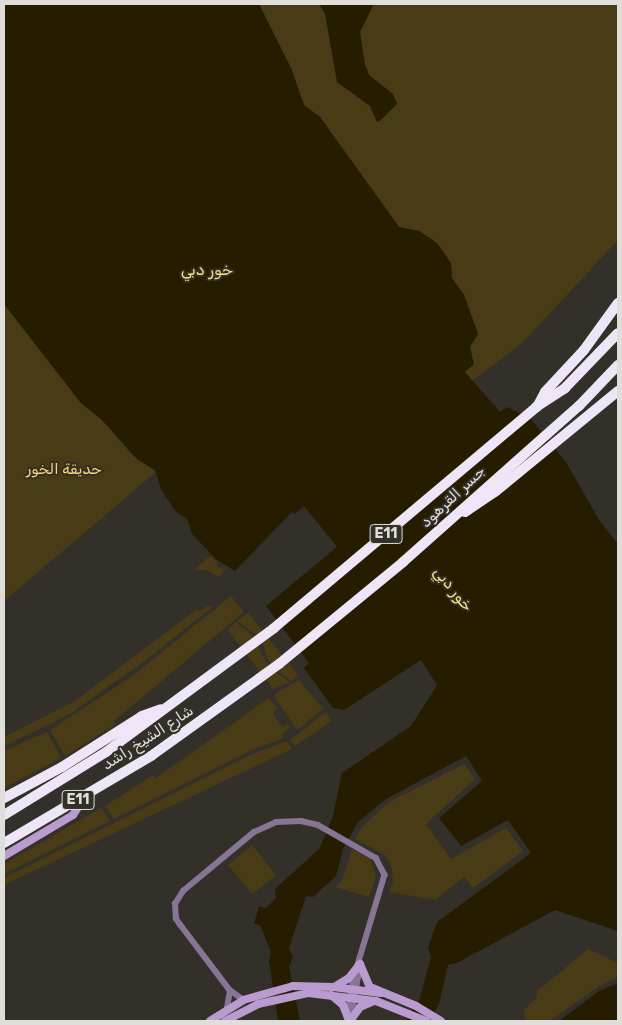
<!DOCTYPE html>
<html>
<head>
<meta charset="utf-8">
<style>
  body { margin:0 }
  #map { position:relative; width:622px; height:1025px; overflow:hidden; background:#333029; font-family:Rubik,"Noto Sans Arabic",sans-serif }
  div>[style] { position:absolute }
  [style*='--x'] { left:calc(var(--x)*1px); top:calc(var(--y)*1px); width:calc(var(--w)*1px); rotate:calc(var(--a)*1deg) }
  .green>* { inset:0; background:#493b15 }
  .water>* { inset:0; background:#261c00 }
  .street>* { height:5.5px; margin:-2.75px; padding:0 2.75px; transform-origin:2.75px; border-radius:2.75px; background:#877596 }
  .secondary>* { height:8px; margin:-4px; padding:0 4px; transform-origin:4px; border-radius:4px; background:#b99bd0 }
  .highway>* { height:10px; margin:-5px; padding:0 5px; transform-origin:5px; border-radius:5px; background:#eee5f6 }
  span { translate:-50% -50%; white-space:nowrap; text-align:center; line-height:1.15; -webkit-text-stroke:4px #333029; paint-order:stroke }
  .shield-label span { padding:1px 4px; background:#333029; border:1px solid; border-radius:4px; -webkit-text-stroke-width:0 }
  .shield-label { font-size:14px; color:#e0deda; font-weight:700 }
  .park-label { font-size:15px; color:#fad779 }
  .street-label { font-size:15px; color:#e0deda }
  .water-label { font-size:16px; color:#fddb7c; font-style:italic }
  .frame { position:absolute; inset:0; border:5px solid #e0deda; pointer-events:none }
</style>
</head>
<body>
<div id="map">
  <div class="green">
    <div style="clip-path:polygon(259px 4px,618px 4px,618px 240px,523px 342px,472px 381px,464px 372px,470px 347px,478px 334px,464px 295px,452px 278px,450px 263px,419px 231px,399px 227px,320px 117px,304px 105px,291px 68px)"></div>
    <div style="clip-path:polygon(4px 304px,81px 403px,105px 423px,131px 454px,156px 472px,4px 601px)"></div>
    <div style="clip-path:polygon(210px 556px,217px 562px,217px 567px,225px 569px,219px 577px,207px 570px,193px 570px)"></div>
    <div style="clip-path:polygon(231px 596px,244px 612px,114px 721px,116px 724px,65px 756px,50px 730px,131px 677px)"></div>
    <div style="clip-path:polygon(210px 605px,212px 608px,143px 662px,70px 714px,4px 746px,4px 737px,75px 701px,197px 609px,199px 611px)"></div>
    <div style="clip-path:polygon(248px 613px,298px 675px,297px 677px,291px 681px,275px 669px,267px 658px,261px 638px,237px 621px)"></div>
    <div style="clip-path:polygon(236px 622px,253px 636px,268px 667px,290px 682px,273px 689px,228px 630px)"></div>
    <div style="clip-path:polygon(299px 680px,323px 709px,297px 730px,273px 695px)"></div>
    <div style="clip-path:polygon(269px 698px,277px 708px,273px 713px,282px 727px,288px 724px,290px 727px,284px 732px,282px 739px,254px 749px,114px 819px,105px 806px,153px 775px,156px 778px)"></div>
    <div style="clip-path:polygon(326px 712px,332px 721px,295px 746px,290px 740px)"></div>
    <div style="clip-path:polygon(47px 732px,61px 758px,4px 788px,4px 751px)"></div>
    <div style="clip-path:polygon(287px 741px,292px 749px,4px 885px,4px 878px,250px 755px)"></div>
    <div style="clip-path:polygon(464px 764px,475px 779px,426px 824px,451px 859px,506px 828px,523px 851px,473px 888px,464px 877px,435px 900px,389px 892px,393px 881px,391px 865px,385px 855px,355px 839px,362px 827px,389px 802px)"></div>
    <div style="clip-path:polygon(101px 808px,110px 821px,4px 874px,4px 864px)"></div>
    <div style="clip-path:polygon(252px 845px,276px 875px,252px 894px,228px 865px)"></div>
    <div style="clip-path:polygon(352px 849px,370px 858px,376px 877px,369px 897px,335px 887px,342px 880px)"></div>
    <div style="clip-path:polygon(588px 949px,618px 963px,618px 977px,599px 986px,550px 1021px,525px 1021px,524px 1010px,537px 997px,537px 991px)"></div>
  </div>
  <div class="water">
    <div style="clip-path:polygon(4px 4px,259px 4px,291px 68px,304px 105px,320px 117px,399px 227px,419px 231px,437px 243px,451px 263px,452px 278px,464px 295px,478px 334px,470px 347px,474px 364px,465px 372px,500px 412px,507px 407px,530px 418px,566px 462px,599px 520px,618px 544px,618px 931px,555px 910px,457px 963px,448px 965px,439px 1004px,429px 1021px,406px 1021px,420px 998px,431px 957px,428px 948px,437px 922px,531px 853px,508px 820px,461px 846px,439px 818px,482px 781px,466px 756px,386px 799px,358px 822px,343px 849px,336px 876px,313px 897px,306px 896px,289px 948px,293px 957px,289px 967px,300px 1021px,278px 1021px,269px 961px,271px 952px,260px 925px,254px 924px,259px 906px,266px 908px,276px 898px,275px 889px,320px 848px,333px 816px,342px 773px,411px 726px,437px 685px,421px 660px,344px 710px,333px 708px,304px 668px,309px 663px,266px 606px,337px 547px,304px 506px,295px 514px,292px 512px,235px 571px,217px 560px,192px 534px,187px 519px,175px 511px,161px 489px,155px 470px,138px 460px,101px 419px,81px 403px,4px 304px)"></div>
    <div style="clip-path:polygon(319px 4px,374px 4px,360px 32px,365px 64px,369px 75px,393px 94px,397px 104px,381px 120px,377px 122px,370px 106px,337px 82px,325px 14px)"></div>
    <div style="clip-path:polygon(618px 983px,618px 1021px,559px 1021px,599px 991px)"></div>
  </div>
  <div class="street">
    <div style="--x:243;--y:1000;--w:16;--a:-145"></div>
    <div style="--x:230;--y:991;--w:83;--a:-127.1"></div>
    <div style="--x:180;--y:925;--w:7;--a:-124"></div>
    <div style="--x:176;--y:919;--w:15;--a:-94"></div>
    <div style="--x:175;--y:904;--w:15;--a:-58"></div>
    <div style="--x:183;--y:891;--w:92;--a:-39.7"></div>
    <div style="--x:254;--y:832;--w:24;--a:-24"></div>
    <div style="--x:276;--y:822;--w:25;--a:-2"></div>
    <div style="--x:301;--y:821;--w:17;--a:13"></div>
    <div style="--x:318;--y:825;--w:67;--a:29.6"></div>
    <div style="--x:376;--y:858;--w:19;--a:62"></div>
    <div style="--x:385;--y:875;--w:112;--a:106.7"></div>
    <div style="--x:353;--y:982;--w:35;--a:97"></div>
    <div style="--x:227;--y:1008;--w:17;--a:-80"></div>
    <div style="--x:351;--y:1016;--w:45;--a:-79.7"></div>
  </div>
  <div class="secondary">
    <div style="--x:4;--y:856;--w:80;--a:-30.7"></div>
    <div style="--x:73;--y:815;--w:24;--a:-57"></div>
    <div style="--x:360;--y:964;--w:25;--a:67"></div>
    <div style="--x:370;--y:987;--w:50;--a:22.4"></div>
    <div style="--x:416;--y:1006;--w:29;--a:31"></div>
    <div style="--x:336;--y:986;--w:15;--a:-32"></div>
    <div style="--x:349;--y:978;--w:18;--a:-52"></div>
    <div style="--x:331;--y:995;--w:16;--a:40"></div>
    <div style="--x:343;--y:1005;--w:17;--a:69"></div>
    <div style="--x:210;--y:1021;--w:39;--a:-32"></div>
    <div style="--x:243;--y:1000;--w:52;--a:-15.6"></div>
    <div style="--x:293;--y:986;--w:40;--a:1.4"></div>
    <div style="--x:333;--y:987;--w:48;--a:7.1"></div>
    <div style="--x:225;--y:1021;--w:37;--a:-27"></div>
    <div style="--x:258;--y:1004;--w:51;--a:-12.4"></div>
    <div style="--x:308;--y:993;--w:68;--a:6.7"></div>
    <div style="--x:376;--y:1001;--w:54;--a:21.8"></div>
    <div style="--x:350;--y:1021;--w:17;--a:-54"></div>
    <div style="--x:360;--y:1007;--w:15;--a:-23"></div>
  </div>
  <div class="highway">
    <div style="--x:537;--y:407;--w:17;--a:-62"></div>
    <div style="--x:545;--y:392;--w:57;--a:-47.1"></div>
    <div style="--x:584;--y:350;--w:58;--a:-54.1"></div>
    <div style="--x:465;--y:512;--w:36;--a:-34"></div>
    <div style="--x:495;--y:492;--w:159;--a:-39.4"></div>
    <div style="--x:4;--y:798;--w:66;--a:-28.1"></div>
    <div style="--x:62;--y:767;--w:95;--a:-32.5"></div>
    <div style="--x:142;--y:716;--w:20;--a:-20"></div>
    <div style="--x:4;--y:815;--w:120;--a:-31.7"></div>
    <div style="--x:106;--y:752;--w:209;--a:-36.4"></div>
    <div style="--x:274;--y:628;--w:343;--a:-40.1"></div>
    <div style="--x:536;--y:407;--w:35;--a:-33"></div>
    <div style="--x:565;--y:388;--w:76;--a:-46.1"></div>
    <div style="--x:4;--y:843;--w:171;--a:-30.6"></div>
    <div style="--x:151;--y:756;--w:158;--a:-35.7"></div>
    <div style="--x:279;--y:664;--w:161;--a:-39.4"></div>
    <div style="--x:403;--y:562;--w:235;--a:-41.6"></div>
    <div style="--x:579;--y:406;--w:57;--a:-46.4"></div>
  </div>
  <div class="shield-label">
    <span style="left:386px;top:534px">E11</span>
    <span style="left:78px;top:800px">E11</span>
  </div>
  <div class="park-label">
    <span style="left:64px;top:470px">حديقة الخور</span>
  </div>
  <div class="street-label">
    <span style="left:453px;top:497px;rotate:-43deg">جسر القرهود</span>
    <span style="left:148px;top:738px;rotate:-33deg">شارع الشيخ راشد</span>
  </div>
  <div class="water-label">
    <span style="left:207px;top:270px">خور دبي</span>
    <span style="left:453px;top:589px;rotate:51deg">خور دبي</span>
  </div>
  <div class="frame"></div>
</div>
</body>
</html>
